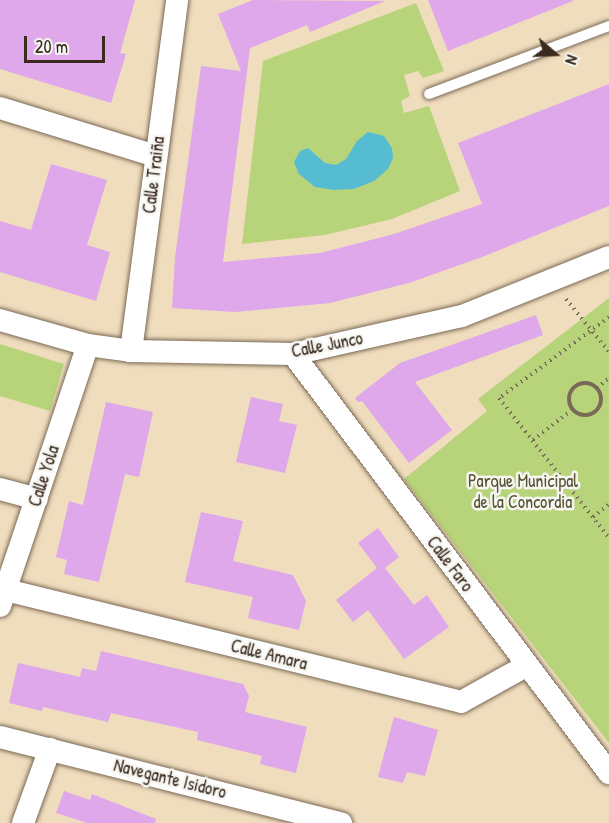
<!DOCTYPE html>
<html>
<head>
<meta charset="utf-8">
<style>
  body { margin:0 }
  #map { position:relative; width:609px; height:823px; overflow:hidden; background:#f0ddbd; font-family:"Patrick Hand",sans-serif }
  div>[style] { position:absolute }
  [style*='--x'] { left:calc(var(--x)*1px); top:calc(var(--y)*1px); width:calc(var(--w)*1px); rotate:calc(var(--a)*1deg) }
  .green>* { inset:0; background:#b8d47a }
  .water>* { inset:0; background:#55bcd2 }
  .building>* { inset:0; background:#dea8ea }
  .path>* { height:4px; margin-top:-2px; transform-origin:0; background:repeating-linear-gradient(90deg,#7a6956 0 1.5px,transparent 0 6px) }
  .path>.ring { margin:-2px; padding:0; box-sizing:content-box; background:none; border:4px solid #7a6956; border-radius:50% }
  .roads { filter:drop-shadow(0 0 2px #7a6956) drop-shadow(0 0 2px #7a6956) }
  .lane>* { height:10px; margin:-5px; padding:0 5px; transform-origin:5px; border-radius:5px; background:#fff }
  .street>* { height:22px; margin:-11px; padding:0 11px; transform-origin:11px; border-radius:11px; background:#fff }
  span { translate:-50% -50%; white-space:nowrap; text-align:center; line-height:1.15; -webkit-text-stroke:5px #f6f6f2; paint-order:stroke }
  .street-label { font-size:18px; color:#3b2a1e }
  .park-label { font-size:18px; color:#5a5435 }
  .north { position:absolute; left:525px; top:24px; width:60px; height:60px; -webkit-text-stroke:4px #f6f6f2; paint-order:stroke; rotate:109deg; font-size:16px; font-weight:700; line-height:24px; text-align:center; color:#3b2a1e }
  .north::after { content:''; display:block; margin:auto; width:21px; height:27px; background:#3b2a1e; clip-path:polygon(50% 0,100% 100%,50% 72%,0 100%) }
  .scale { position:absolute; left:24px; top:36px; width:81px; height:27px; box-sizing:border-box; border:3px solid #3b2a1e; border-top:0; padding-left:8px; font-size:18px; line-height:21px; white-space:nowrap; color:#3b2a1e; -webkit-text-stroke:4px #f6f6f2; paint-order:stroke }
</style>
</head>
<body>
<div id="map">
  <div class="green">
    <div style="clip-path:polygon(416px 3px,444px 71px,423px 78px,418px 71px,404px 75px,410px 96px,401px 101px,404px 113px,429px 106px,460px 191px,392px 219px,325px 235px,242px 244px,263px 61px)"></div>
    <div style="clip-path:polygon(609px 298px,609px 743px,404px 479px,487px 411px,478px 399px)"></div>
    <div style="clip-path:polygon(0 344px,64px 364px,50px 411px,0 396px)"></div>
  </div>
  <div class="water">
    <div style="clip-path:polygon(368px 132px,384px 136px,392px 148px,393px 158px,388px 169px,374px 181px,354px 189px,334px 190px,315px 187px,299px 174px,294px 162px,300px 151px,308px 148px,325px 163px,336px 165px,346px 159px,357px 141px)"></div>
  </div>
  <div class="building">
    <div style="clip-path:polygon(0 0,135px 0,120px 53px,126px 54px,111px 103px,0 69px)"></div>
    <div style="clip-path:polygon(253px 0,385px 1px,310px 32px,307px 25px,250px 48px,223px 262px,320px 253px,394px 234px,482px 204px,458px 143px,609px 84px,609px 206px,482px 257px,409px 283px,330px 303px,235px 312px,172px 308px,175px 257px,201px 66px,241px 71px,218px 14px)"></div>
    <div style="clip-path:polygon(428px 0,572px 0,573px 1px,448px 51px)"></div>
    <div style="clip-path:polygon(51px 164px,107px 180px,87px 245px,110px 252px,96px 301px,0 272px,0 221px,31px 230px)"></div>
    <div style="clip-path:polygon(536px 315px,543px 335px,415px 382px,452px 430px,409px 463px,362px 401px,358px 402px,355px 398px,400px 363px)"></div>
    <div style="clip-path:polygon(251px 397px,283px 404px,279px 421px,297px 425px,285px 473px,236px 462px)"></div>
    <div style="clip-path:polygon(106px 402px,153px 412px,139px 477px,125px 474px,99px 582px,64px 574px,67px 560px,56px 557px,69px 501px,83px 505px)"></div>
    <div style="clip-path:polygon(201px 512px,243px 521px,233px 561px,293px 575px,306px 601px,299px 630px,248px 618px,253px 597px,185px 582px)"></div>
    <div style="clip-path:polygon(378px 528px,399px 557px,385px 568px,414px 605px,427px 595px,449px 627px,404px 659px,368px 610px,353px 622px,336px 600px,377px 568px,358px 543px)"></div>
    <div style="clip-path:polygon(101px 651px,243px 684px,249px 696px,245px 712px,307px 727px,296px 773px,260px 764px,262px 756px,197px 740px,198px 732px,111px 713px,108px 722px,43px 707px,42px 711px,9px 703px,18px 663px,80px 677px,82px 668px,96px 671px)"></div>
    <div style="clip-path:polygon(394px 717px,438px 730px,425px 776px,407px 772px,403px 783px,378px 777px)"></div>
    <div style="clip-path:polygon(64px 791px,90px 800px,92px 794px,156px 819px,155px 823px,87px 823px,56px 813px)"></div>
  </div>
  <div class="path">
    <div style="--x:566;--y:299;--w:68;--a:50.9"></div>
    <div style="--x:609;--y:317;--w:137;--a:143.6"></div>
    <div style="--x:499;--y:398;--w:178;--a:51.8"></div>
    <div class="ring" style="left:569px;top:383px;width:28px;height:28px"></div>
    <div style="--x:597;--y:388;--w:16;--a:-40"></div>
    <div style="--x:533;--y:440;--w:51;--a:-37.8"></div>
    <div style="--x:593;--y:517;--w:21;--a:-39"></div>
  </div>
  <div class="roads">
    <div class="lane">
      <div style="--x:429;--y:94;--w:192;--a:-20.7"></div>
    </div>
    <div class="street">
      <div style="--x:0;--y:108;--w:163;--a:17.1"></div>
      <div style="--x:0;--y:320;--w:91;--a:15.9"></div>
      <div style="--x:88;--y:345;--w:43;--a:7.9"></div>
      <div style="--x:131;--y:351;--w:162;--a:1.1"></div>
      <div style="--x:293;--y:354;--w:173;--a:-12.7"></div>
      <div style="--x:462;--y:316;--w:158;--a:-21.9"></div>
      <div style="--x:131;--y:351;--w:354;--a:-82.5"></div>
      <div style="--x:293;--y:354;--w:525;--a:52.98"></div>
      <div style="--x:0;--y:489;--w:38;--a:15"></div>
      <div style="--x:6;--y:590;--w:469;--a:13.8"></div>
      <div style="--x:461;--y:702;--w:74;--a:-29"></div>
      <div style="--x:0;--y:606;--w:275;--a:-71.4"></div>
      <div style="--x:0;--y:737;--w:352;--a:14.2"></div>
      <div style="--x:23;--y:823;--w:79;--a:-70"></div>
    </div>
  </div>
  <div class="street-label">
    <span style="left:154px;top:175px;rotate:-83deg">Calle Traiña</span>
    <span style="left:327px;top:345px;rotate:-11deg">Calle Junco</span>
    <span style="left:44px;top:476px;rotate:-72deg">Calle Yola</span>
    <span style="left:450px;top:564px;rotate:53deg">Calle Faro</span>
    <span style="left:269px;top:655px;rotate:14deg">Calle Amara</span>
    <span style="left:170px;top:779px;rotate:14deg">Navegante Isidoro</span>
  </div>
  <div class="park-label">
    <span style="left:523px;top:492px">Parque Municipal<br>de la Concordia</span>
  </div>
  <div class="north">N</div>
  <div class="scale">20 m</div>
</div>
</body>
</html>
